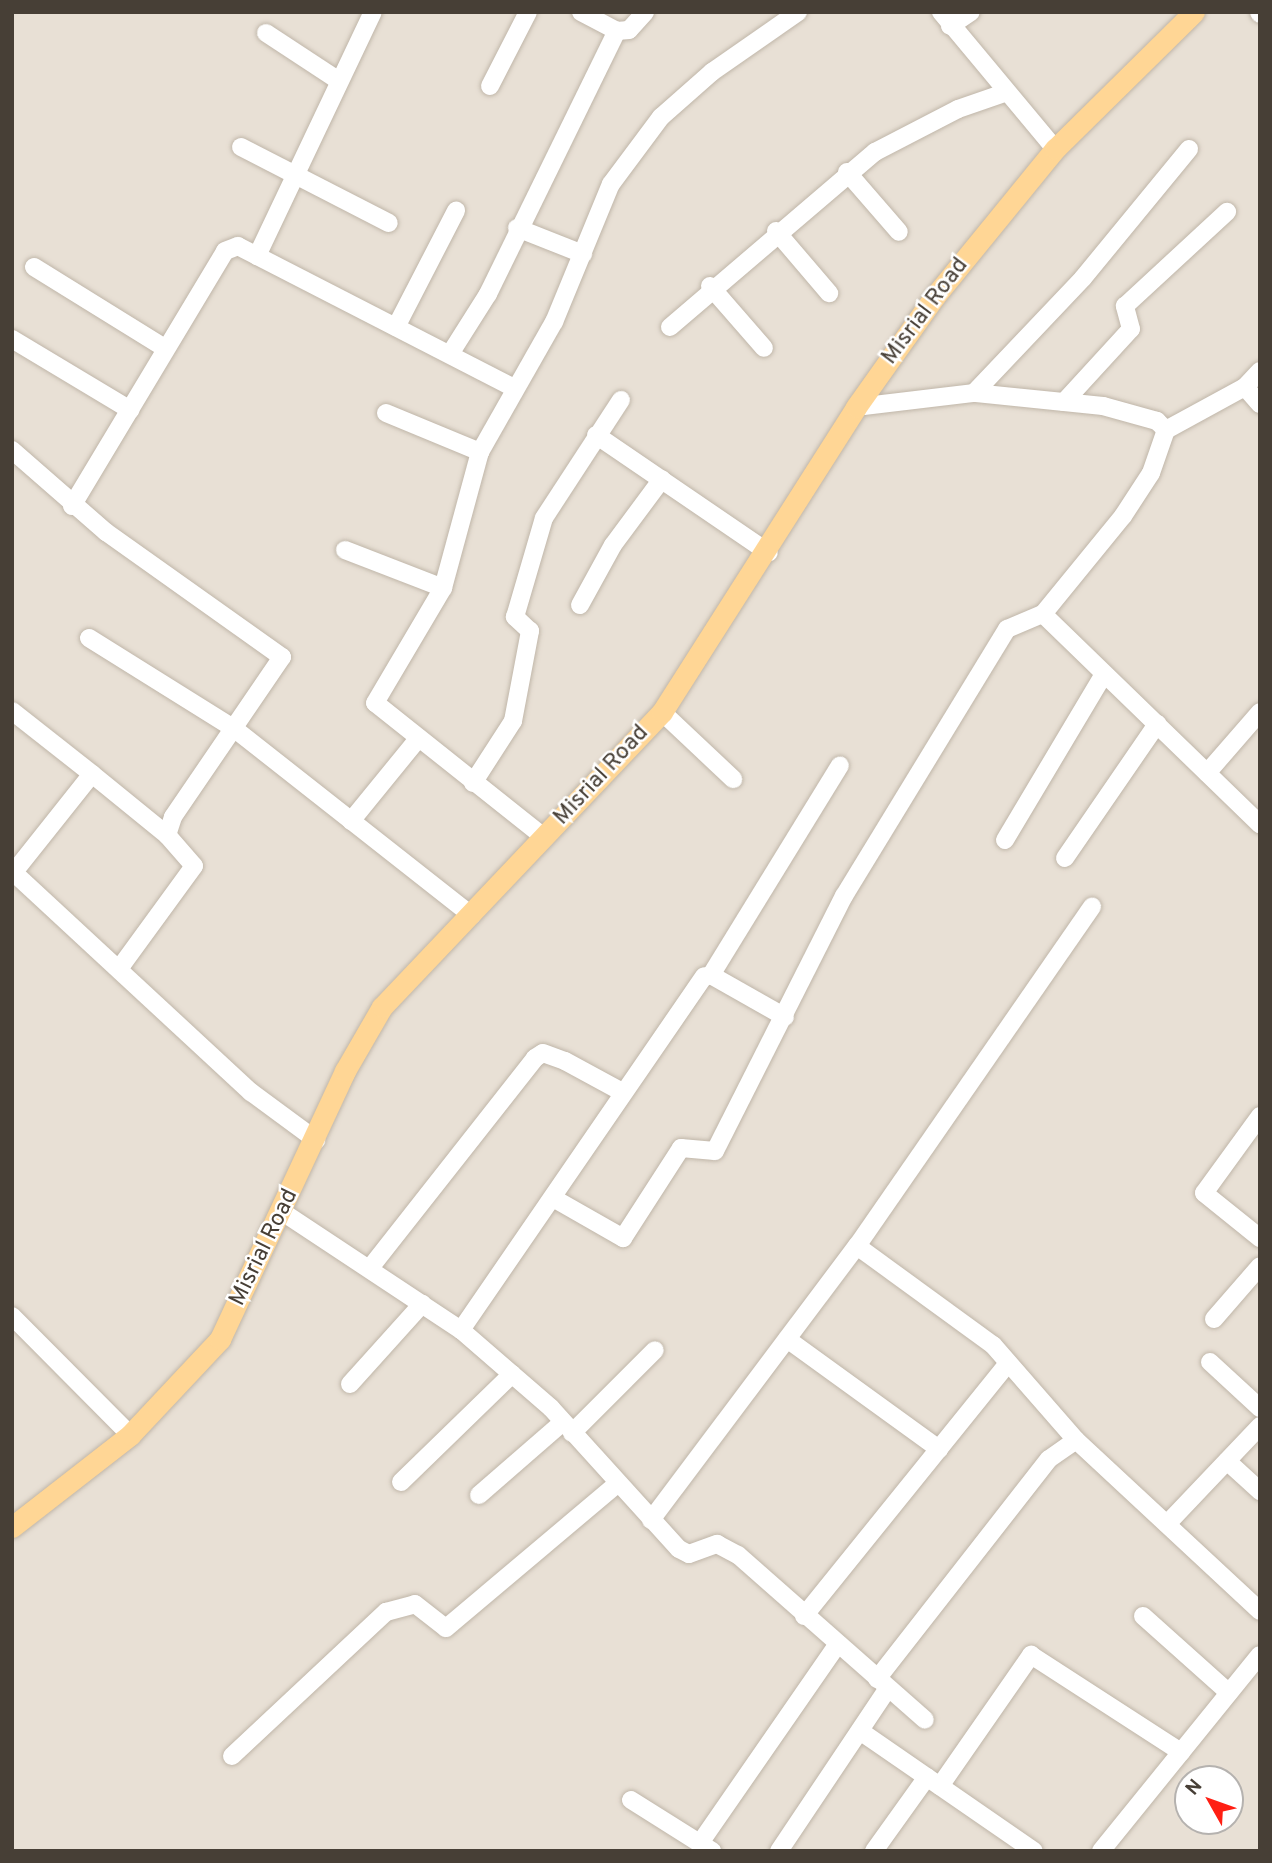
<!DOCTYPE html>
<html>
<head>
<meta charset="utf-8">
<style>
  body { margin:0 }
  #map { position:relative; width:1272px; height:1863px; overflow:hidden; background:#f4efe7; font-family:Overpass,sans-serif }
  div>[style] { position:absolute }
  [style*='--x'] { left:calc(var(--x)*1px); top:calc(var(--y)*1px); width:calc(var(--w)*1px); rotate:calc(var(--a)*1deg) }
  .residential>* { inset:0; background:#e8e0d5 }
  .roads { filter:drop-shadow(0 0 2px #c0b6a9) drop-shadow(0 0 2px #c0b6a9) }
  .minor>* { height:18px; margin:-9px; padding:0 9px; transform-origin:9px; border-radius:9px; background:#fff }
  .major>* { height:21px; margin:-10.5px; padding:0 10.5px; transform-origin:10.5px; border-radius:10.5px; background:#ffd695 }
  span { translate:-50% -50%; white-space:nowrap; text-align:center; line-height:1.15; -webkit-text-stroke:5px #fff; paint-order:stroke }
  .street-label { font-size:23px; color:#473f36 }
  .frame { position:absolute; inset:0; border:14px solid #473f36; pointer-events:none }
  .north { position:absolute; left:1174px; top:1765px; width:70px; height:70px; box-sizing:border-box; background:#fff; border:2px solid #b5b2af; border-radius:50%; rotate:310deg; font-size:19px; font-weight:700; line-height:28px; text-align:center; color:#473f36 }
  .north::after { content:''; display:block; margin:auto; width:24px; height:32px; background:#ff1f13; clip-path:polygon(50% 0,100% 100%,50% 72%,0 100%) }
</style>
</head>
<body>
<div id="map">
  <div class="residential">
    <div style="clip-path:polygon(evenodd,12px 12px,1260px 12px,1260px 1851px,12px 1851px,12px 12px,1188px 1779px,1230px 1779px,1230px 1821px,1188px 1821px,1188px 1779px)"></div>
  </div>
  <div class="roads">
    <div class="minor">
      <div style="--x:581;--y:12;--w:41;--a:27.8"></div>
      <div style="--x:617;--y:31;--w:12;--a:-5"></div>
      <div style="--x:629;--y:30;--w:24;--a:-48"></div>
      <div style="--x:941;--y:12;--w:178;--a:50.2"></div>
      <div style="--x:1259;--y:12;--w:2;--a:63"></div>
      <div style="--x:950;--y:26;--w:25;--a:-34"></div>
      <div style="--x:266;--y:33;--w:84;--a:33.3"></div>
      <div style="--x:490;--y:86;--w:83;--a:-62.8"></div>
      <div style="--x:241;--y:147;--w:166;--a:27.2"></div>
      <div style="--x:847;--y:172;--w:79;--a:49.1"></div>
      <div style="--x:517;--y:228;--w:71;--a:21.5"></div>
      <div style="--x:776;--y:231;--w:82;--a:49.5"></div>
      <div style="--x:257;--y:256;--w:270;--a:-64.6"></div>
      <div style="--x:34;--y:267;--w:155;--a:31.8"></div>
      <div style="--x:710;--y:286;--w:82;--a:48.9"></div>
      <div style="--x:396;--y:327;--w:131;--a:-62.7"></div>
      <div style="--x:670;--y:327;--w:270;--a:-40.5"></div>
      <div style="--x:875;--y:152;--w:93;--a:-27.4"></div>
      <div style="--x:958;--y:109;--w:49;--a:-19.2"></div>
      <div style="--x:12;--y:339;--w:138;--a:31"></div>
      <div style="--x:450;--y:354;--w:71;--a:-57.7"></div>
      <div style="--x:488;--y:294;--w:293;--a:-63.9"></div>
      <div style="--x:1245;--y:387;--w:23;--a:49"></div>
      <div style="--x:974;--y:393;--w:158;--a:-46.5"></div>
      <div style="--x:1083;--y:278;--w:167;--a:-50.6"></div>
      <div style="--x:1064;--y:402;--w:99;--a:-47.5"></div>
      <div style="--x:1131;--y:329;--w:24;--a:-105"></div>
      <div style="--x:1125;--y:306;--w:139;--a:-42.7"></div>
      <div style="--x:386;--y:413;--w:102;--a:22.5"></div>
      <div style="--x:1166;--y:430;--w:90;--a:-28.6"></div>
      <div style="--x:1245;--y:387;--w:22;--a:-47"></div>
      <div style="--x:596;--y:435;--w:209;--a:34.3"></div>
      <div style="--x:12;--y:450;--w:125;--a:41.1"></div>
      <div style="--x:106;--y:532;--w:216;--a:35.4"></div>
      <div style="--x:282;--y:657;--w:194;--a:124.3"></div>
      <div style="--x:173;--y:817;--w:19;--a:108"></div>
      <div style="--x:167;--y:835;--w:41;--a:48.9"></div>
      <div style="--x:194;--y:866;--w:124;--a:126.1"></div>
      <div style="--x:72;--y:506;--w:297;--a:-59"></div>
      <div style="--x:225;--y:251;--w:14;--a:-21"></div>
      <div style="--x:238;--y:246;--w:308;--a:27.2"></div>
      <div style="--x:345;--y:550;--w:105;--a:21.2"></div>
      <div style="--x:580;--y:605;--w:68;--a:-61.2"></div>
      <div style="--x:613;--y:545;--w:82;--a:-53.4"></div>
      <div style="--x:1043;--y:614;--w:302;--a:44.1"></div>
      <div style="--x:89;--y:638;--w:173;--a:32"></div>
      <div style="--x:236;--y:730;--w:300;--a:38.2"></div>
      <div style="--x:12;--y:711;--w:102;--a:38.2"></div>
      <div style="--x:662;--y:712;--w:98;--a:43.3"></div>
      <div style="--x:1207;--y:773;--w:81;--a:-49"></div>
      <div style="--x:473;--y:783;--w:74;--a:-57.2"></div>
      <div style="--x:513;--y:721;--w:92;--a:-79.3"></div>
      <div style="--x:530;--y:631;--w:21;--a:-137"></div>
      <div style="--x:515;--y:617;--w:103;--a:-73.7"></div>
      <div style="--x:544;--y:518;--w:141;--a:-56.9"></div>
      <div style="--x:351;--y:821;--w:104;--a:-50.8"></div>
      <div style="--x:545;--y:838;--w:217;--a:-141.5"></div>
      <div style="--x:375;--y:703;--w:134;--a:-59.4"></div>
      <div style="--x:443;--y:588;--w:141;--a:-74.8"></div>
      <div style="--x:480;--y:452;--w:150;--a:-60.4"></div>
      <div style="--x:554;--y:322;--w:149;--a:-67.6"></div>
      <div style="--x:611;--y:184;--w:84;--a:-53.3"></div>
      <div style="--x:661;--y:117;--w:68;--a:-41.4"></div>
      <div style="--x:712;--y:72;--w:105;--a:-34.9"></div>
      <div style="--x:1005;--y:840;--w:190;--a:-59.2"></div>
      <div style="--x:1065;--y:858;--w:163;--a:-55.5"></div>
      <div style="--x:12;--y:871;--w:326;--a:42.8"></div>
      <div style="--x:251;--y:1092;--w:81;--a:36.4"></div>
      <div style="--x:14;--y:872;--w:125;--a:-51.5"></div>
      <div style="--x:92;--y:774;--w:97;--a:39.1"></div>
      <div style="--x:711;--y:975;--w:246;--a:-58.4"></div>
      <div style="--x:1260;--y:1116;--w:95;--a:126"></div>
      <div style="--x:1204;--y:1193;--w:72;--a:38.8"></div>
      <div style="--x:553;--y:1198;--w:81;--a:29.7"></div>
      <div style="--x:623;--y:1238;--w:107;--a:-57.2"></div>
      <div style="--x:681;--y:1148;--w:34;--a:5"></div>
      <div style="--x:715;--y:1151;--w:286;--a:-63.2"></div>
      <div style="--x:844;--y:896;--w:313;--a:-58.6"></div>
      <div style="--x:1007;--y:629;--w:39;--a:-23"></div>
      <div style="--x:1043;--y:614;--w:127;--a:-50.8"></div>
      <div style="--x:1123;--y:516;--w:51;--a:-56.9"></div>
      <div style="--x:1151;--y:473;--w:46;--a:-70.8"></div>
      <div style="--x:1166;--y:430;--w:13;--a:-135"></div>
      <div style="--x:1157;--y:421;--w:56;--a:-164.5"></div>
      <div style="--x:1103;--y:406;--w:130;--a:-174.2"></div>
      <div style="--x:974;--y:393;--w:119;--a:173.2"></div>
      <div style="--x:284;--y:1213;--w:212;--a:33.5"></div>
      <div style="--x:461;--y:1330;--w:119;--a:40.9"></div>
      <div style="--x:551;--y:1408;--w:190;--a:47.8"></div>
      <div style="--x:679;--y:1549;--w:11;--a:27"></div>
      <div style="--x:689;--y:1554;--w:30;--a:-20"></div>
      <div style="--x:717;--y:1544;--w:24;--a:28"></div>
      <div style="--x:738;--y:1555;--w:249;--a:41.4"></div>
      <div style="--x:857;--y:1246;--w:168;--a:36.1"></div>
      <div style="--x:993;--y:1345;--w:126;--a:48.9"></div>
      <div style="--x:1076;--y:1440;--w:251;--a:42.9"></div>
      <div style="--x:370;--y:1268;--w:267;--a:-51.8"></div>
      <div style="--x:535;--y:1058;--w:9;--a:-32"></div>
      <div style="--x:543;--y:1053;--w:23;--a:20"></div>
      <div style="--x:565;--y:1061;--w:65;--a:28.5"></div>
      <div style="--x:12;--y:1316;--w:168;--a:45.2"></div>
      <div style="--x:1214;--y:1319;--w:70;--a:-49"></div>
      <div style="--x:461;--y:1330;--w:429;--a:-55.5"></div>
      <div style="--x:704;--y:977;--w:7;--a:-16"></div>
      <div style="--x:711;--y:975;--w:85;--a:29.6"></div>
      <div style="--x:787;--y:1339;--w:188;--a:35.9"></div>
      <div style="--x:1210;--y:1362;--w:68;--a:42.6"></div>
      <div style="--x:350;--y:1384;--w:108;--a:-48"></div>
      <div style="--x:572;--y:1433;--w:117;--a:-45"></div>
      <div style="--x:1227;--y:1461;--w:45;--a:42.3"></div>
      <div style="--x:401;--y:1482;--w:155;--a:-44.2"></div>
      <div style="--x:479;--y:1495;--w:111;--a:-41"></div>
      <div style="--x:651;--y:1520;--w:343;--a:-53.1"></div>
      <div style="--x:857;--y:1246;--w:413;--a:-55.3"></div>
      <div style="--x:1167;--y:1524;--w:135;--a:-46.5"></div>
      <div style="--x:804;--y:1616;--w:325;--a:-51.1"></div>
      <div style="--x:1143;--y:1616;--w:115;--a:41.8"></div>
      <div style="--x:877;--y:1679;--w:279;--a:-52"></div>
      <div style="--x:1049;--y:1459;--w:33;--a:-35"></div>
      <div style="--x:860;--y:1731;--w:211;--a:34.6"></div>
      <div style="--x:232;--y:1756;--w:211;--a:-43.1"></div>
      <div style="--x:386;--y:1612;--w:30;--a:-15"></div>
      <div style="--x:415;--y:1604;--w:39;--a:38"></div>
      <div style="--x:446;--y:1628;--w:224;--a:-40.1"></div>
      <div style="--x:940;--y:1786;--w:160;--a:-55.2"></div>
      <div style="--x:1031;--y:1655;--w:179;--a:32.9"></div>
      <div style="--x:631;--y:1800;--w:96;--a:32.2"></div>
      <div style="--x:700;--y:1843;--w:241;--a:-55.3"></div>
      <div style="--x:779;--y:1851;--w:196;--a:-56.2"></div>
      <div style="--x:874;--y:1851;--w:91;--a:-54.4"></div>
      <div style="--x:1101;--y:1851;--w:252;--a:-51"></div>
    </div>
    <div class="major">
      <div style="--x:12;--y:1527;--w:150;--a:-37.9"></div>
      <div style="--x:130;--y:1435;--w:132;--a:-46.8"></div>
      <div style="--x:220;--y:1339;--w:296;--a:-65"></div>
      <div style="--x:345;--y:1071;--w:74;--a:-60"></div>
      <div style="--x:382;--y:1007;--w:407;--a:-46.5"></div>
      <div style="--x:662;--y:712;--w:361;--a:-57.5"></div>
      <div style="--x:856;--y:407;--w:136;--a:-54.6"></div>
      <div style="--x:935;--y:296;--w:190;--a:-50.8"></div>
      <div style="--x:1055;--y:149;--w:195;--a:-44.6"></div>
    </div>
  </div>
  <div class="street-label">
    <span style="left:926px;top:312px;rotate:-53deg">Misrial Road</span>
    <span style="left:602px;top:776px;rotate:-47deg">Misrial Road</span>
    <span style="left:265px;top:1248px;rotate:-64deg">Misrial Road</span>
  </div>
  <div class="frame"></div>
  <div class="north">N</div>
</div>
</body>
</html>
